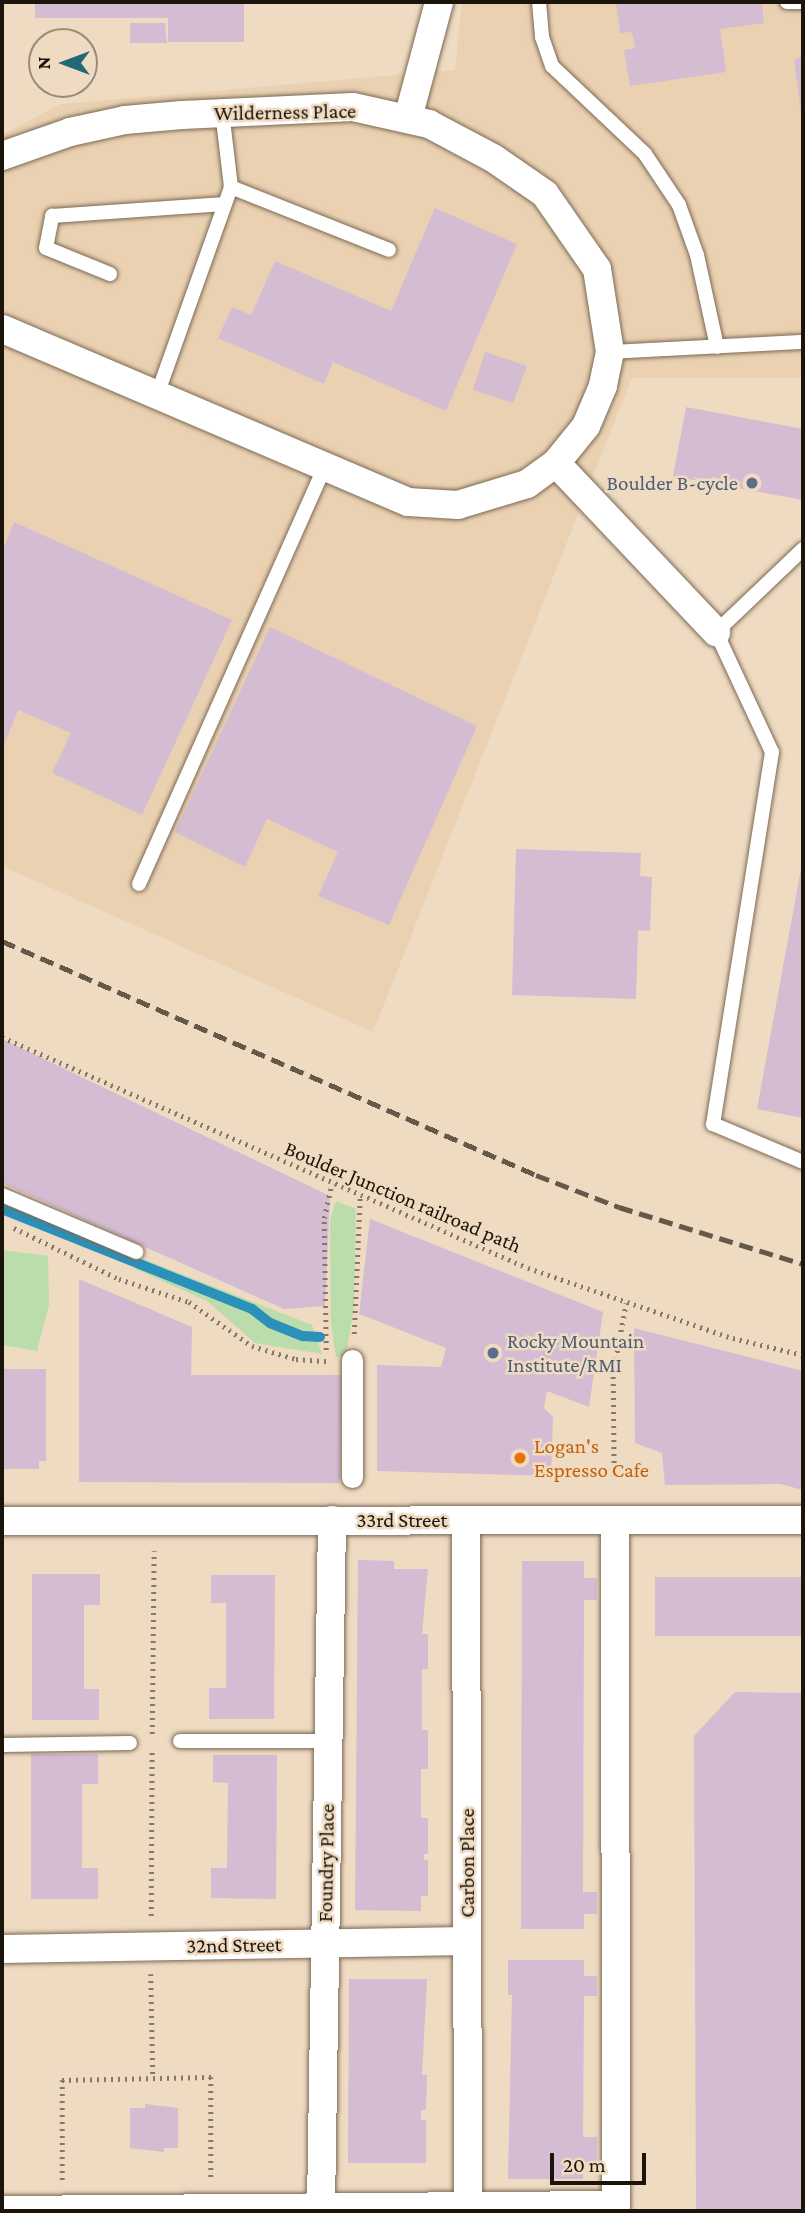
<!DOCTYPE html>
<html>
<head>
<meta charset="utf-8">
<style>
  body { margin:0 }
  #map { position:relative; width:805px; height:2213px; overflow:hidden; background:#efdac2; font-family:"Crimson Pro",serif }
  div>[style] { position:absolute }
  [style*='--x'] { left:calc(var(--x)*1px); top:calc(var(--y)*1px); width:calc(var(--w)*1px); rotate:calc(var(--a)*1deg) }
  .built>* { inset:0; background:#ead1b2 }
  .green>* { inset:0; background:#bbddab }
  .stream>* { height:10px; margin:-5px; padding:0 5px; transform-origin:5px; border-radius:5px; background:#2a91bb }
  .building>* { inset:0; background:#d4bcd2 }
  .path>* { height:4.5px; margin-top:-2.25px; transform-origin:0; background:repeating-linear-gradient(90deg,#867867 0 2px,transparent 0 7px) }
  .roads { filter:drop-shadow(0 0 2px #7c6a54) drop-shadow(0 0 2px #7c6a54) }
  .service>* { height:14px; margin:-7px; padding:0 7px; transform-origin:7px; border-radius:7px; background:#fff }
  .pedestrian>* { height:21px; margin:-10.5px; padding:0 10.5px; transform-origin:10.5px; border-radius:10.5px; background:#fff }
  .minor>* { height:28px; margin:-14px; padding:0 14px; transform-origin:14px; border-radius:14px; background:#fff }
  .rail>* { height:5px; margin-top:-2.5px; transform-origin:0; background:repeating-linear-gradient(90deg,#65594b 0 14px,transparent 0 21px) }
  .dots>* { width:19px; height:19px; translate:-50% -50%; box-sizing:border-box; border:4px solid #efdac2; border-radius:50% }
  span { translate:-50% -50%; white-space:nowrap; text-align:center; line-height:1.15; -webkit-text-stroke:5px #efdac2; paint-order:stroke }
  .street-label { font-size:21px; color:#1b140b }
  .service-label { font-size:21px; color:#4e5e75 }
  .right { translate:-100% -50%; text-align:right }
  .left { translate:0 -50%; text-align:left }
  .food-label { font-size:21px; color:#c56008 }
  .frame { position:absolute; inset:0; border:4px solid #1b140b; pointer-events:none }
  .north { position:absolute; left:28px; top:28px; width:70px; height:70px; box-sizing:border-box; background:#efdac2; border:2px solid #9a8b79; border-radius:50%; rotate:270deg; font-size:19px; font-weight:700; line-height:28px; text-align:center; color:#1b140b }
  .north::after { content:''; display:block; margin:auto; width:24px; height:32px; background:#206975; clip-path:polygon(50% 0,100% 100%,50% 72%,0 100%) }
  .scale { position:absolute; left:550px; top:2153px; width:96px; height:32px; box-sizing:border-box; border:4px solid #1b140b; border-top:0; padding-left:9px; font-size:21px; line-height:24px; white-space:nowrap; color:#1b140b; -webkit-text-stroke:5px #efdac2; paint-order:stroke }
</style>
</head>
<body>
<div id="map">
  <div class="built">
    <div style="clip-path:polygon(462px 2px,803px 2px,803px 378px,632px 378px,373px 1032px,2px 866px,2px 135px,61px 104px,455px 70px)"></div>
  </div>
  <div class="green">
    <div style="clip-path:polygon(336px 1201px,356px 1209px,354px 1307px,346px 1356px,336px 1357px,331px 1324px,330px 1220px)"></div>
    <div style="clip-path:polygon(2px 1250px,48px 1256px,49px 1305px,37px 1351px,2px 1345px)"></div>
    <div style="clip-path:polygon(138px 1257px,312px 1325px,322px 1354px,255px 1343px,207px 1301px,135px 1269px)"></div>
  </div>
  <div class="stream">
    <div style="--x:2;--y:1209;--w:269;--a:21.8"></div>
    <div style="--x:252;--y:1309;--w:23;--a:38"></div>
    <div style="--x:270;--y:1323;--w:35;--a:22"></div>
    <div style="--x:303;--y:1336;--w:17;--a:3"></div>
  </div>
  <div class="building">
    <div style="clip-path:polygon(35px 2px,244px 2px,244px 42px,168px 42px,168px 18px,35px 18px)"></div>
    <div style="clip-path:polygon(616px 2px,762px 2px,764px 23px,720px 29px,726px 72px,630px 86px,624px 50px,635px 48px,632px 32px,620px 33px)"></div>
    <div style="clip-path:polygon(130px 23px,165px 23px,167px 43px,130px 43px)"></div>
    <div style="clip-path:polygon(803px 57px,803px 120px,802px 120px,794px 59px)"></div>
    <div style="clip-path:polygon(435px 208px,517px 244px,446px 411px,333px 362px,324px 384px,218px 338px,232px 307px,251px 315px,275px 261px,391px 311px)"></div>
    <div style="clip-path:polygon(485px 352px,527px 366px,513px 403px,473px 390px)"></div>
    <div style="clip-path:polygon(686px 407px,803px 429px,803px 500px,673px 476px)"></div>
    <div style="clip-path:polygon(14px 522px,232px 620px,142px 815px,52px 773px,71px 733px,18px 710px,2px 750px,2px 552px)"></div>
    <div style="clip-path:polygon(270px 627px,477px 726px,389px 925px,318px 896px,338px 852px,267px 819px,245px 867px,175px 832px)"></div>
    <div style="clip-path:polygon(516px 849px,641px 853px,640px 876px,652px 877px,650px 931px,638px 930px,636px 999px,512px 995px)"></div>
    <div style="clip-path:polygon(802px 863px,803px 863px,803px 1118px,757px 1109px)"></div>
    <div style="clip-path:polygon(2px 1039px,330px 1196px,325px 1306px,284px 1309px,2px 1183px)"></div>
    <div style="clip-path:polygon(370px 1219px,603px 1312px,589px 1407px,547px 1391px,544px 1408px,553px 1417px,551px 1476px,377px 1471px,377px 1365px,441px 1367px,446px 1348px,359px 1314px)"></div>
    <div style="clip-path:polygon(79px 1279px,192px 1327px,191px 1375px,341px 1375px,340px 1483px,79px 1482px)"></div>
    <div style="clip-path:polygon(634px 1328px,803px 1371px,803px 1490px,780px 1484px,665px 1485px,662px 1453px,635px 1443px)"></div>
    <div style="clip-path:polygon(2px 1361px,5px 1369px,46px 1369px,46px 1461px,39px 1461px,39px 1469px,2px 1469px)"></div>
    <div style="clip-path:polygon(358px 1560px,394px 1561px,394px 1569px,428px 1569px,422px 1634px,428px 1634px,428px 1669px,422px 1669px,422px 1730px,428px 1730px,428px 1769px,421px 1769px,421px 1818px,428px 1818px,428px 1854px,424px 1854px,424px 1860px,428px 1860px,428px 1896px,421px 1896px,421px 1911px,355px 1910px)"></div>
    <div style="clip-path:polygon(522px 1561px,584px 1561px,584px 1578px,597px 1578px,597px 1600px,584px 1600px,583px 1892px,597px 1892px,597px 1914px,584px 1914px,584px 1929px,521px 1929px)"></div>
    <div style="clip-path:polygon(32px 1574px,100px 1574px,100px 1605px,84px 1605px,84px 1689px,99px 1689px,99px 1720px,32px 1720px)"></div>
    <div style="clip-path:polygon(211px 1575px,275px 1575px,274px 1719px,209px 1719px,209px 1688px,226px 1688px,226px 1603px,211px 1603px)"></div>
    <div style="clip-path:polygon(655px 1577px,803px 1577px,803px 1636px,655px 1636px)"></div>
    <div style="clip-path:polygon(735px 1692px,803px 1693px,803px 2211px,696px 2211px,694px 1736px)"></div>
    <div style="clip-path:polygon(31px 1754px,98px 1754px,98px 1784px,82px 1784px,82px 1868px,98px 1868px,98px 1899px,31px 1899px)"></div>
    <div style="clip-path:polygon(213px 1755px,277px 1755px,276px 1899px,211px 1898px,211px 1868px,227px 1868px,228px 1783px,213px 1782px)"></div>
    <div style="clip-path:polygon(508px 1960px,584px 1960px,584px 1976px,597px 1976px,597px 1996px,584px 1996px,583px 2137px,597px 2137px,597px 2162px,583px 2162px,583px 2179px,508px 2179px,512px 1995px,508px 1995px)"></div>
    <div style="clip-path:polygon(349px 1979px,427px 1979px,422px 2075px,427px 2075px,426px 2110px,421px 2110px,421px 2120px,426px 2120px,426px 2163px,348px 2163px)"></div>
    <div style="clip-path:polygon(145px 2104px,178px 2108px,178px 2148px,164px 2148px,164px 2152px,130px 2148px,130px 2108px,145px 2108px)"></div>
  </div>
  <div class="path">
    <div style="--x:2;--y:1037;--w:574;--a:23.71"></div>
    <div style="--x:528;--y:1268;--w:217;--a:18.9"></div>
    <div style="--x:733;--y:1338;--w:72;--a:13.7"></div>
    <div style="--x:14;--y:1228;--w:117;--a:25.9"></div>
    <div style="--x:119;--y:1279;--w:74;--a:18.2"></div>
    <div style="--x:189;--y:1302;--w:77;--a:34.9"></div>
    <div style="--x:252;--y:1346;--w:46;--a:16.5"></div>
    <div style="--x:296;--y:1359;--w:31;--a:4"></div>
    <div style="--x:354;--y:1334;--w:138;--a:-87.5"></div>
    <div style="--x:326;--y:1350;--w:132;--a:-90.9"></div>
    <div style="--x:324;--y:1218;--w:35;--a:-77"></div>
    <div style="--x:614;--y:1477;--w:104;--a:-90.6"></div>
    <div style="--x:613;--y:1373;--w:71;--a:-79.5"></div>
    <div style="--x:152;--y:1734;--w:183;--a:-89.4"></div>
    <div style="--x:151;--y:1916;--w:166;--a:-89.7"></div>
    <div style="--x:151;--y:1974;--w:104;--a:88.9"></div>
    <div style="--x:62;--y:2180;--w:100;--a:-90"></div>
    <div style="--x:62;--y:2080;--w:149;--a:-1.2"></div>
    <div style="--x:211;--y:2077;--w:103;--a:90"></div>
  </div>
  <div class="roads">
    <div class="service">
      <div style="--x:539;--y:2;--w:35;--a:85"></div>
      <div style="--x:542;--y:37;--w:31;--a:71"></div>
      <div style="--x:552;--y:66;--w:128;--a:43.4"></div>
      <div style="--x:645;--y:154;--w:61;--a:56.3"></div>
      <div style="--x:679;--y:205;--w:53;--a:70.2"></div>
      <div style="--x:697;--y:255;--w:94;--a:77.7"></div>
      <div style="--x:787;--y:2;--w:16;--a:0"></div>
      <div style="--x:231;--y:187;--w:170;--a:21.7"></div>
      <div style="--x:110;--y:274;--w:69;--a:-157.9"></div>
      <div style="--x:46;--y:248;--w:33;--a:-79"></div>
      <div style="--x:52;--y:216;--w:173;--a:-4"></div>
      <div style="--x:610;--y:352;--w:193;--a:-3"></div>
      <div style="--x:157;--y:395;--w:221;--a:-70.4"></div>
      <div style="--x:231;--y:187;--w:76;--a:-96.8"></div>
      <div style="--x:803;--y:549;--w:120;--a:136.3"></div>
      <div style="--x:716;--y:632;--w:132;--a:65"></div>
      <div style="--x:772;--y:752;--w:377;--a:99"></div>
      <div style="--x:713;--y:1124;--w:98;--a:22.9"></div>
      <div style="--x:139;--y:884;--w:457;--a:-66"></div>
      <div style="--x:2;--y:1195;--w:146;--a:23"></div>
      <div style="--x:180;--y:1741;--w:148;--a:0"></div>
      <div style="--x:2;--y:1745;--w:128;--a:-0.9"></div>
    </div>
    <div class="pedestrian">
      <div style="--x:352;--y:1477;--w:117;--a:-90"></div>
    </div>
    <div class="minor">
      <div style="--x:408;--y:118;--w:120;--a:-75"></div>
      <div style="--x:2;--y:156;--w:72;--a:-19.4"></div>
      <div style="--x:70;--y:132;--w:56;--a:-12.3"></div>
      <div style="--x:125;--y:120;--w:57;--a:-5"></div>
      <div style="--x:182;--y:115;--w:171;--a:-2.7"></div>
      <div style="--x:353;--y:107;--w:78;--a:12.6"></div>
      <div style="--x:429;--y:124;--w:72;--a:28"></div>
      <div style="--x:493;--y:158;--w:63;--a:34.7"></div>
      <div style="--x:545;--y:194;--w:91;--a:55.3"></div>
      <div style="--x:597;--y:269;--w:84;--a:81.1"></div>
      <div style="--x:610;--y:352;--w:35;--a:102"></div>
      <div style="--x:603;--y:386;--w:43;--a:113"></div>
      <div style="--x:586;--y:426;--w:48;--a:129"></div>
      <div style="--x:556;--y:463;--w:36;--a:144"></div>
      <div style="--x:527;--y:484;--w:72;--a:163.1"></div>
      <div style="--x:458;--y:505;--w:50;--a:-176.6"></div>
      <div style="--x:408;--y:502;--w:441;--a:-156.9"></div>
      <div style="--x:556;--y:463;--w:233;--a:46.6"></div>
      <div style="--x:466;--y:1520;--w:691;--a:89.83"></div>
      <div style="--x:2;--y:1521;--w:801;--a:-0.07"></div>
      <div style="--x:2;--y:1949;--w:465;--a:-1"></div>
      <div style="--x:321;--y:2207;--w:687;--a:-89.08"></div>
      <div style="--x:2;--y:2210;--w:614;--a:-0.47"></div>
      <div style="--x:616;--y:2205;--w:685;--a:-90.08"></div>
    </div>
  </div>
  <div class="rail">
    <div style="--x:2;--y:941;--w:583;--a:23.66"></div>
    <div style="--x:536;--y:1175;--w:89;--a:21.1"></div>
    <div style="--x:619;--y:1207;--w:193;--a:17.2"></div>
  </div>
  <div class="dots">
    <div style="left:752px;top:483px;background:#5c6f8a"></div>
    <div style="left:493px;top:1353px;background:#5c6f8a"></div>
    <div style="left:520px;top:1458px;background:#e8710a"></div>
  </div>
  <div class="street-label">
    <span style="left:285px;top:112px;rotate:-1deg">Wilderness Place</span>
    <span style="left:403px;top:1197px;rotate:23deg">Boulder Junction railroad path</span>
    <span style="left:402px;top:1520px">33rd Street</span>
    <span style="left:326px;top:1863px;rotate:-89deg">Foundry Place</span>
    <span style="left:467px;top:1863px;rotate:-90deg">Carbon Place</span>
    <span style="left:234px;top:1945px;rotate:-1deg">32nd Street</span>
  </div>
  <div class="service-label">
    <span class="right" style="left:738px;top:483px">Boulder B-cycle</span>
    <span class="left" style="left:507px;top:1353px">Rocky Mountain<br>Institute/RMI</span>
  </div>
  <div class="food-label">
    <span class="left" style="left:534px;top:1458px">Logan's<br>Espresso Cafe</span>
  </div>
  <div class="frame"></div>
  <div class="north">N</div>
  <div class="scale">20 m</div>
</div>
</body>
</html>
